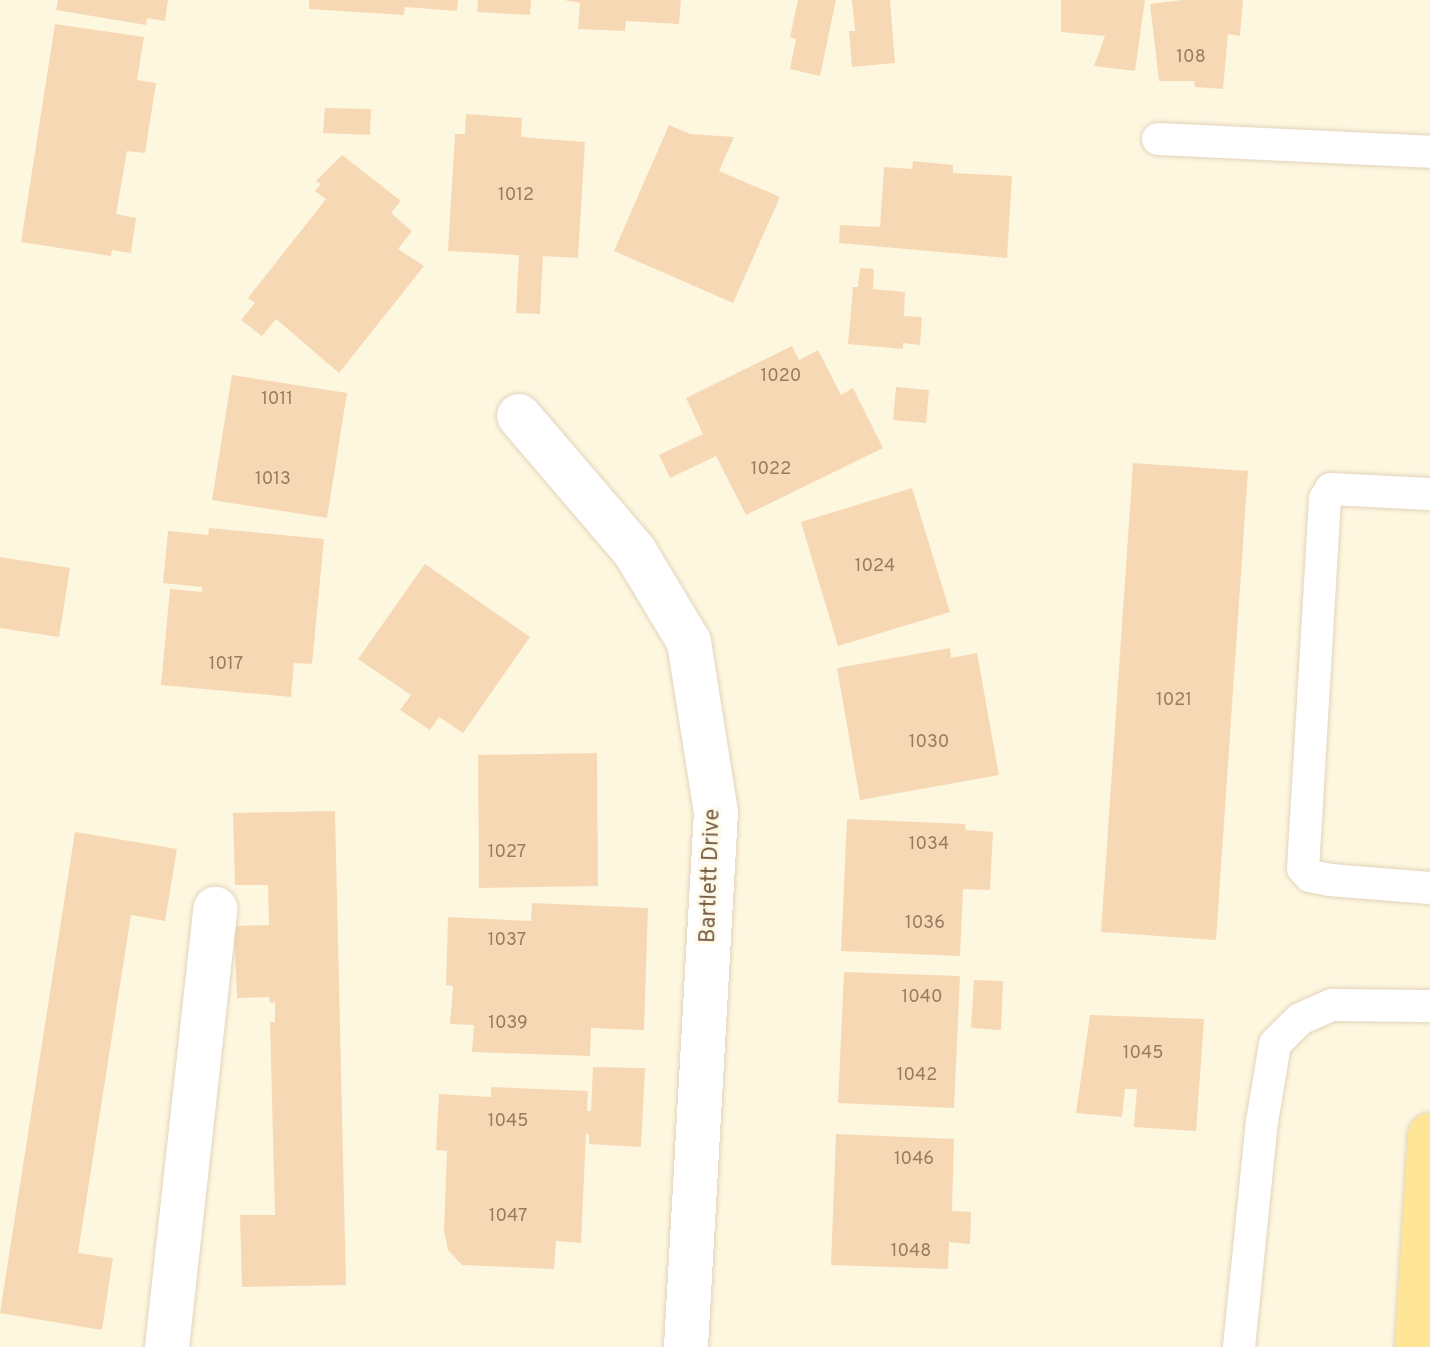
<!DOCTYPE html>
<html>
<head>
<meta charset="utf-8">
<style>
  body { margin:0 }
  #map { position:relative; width:1430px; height:1347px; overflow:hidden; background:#fef7e0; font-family:Overpass,sans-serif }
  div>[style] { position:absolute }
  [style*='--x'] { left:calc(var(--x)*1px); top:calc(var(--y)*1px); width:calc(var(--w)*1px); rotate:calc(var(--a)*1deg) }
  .building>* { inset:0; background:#f7d8b4 }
  .roads { filter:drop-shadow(0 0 2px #e3d3bb) drop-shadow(0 0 2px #e3d3bb) }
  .lane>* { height:32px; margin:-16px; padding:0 16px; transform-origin:16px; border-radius:16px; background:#fff }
  .street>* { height:44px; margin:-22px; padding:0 22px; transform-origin:22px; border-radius:22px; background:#fff }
  .primary>* { height:44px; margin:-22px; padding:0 22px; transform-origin:22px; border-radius:22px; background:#ffe696 }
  span { translate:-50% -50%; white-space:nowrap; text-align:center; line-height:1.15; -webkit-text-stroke:6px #fff9e8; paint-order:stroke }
  .number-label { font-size:18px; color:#977c61 }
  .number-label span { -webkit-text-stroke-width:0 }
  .street-label { font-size:22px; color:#775d45 }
</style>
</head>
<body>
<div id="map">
  <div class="building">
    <div style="clip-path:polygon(58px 0,168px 0,165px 21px,147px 18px,146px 25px,56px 10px)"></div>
    <div style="clip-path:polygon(309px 0,458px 0,457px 11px,405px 7px,404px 15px,309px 9px)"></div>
    <div style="clip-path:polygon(478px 0,531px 0,530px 15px,477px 12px)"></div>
    <div style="clip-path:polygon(564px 0,681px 0,679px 24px,626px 21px,625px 31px,578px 29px,580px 3px)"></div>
    <div style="clip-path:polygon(798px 0,836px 0,820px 76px,790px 69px,796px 39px,790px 37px)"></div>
    <div style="clip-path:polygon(852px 0,890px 0,895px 63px,852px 67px,849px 31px,855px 31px)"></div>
    <div style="clip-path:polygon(1061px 0,1145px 0,1135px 71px,1094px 66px,1105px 36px,1061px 32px)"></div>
    <div style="clip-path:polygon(1182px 0,1243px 0,1240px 36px,1228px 34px,1223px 89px,1195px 87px,1194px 81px,1159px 81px,1150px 4px)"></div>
    <div style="clip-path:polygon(55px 24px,144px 37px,137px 80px,156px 83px,145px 153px,127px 151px,116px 214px,136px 218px,131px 253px,112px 250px,111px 256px,21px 242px)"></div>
    <div style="clip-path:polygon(325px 108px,371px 109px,370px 135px,323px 133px)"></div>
    <div style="clip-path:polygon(466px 114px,522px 118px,521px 137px,585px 142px,578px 258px,543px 256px,540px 314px,516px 313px,519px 255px,448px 251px,455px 134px,465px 134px)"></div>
    <div style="clip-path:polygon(669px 125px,690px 134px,734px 137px,719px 171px,780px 197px,733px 303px,614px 251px)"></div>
    <div style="clip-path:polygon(342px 155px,401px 201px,391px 213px,412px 231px,398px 249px,424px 266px,339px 373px,276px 319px,262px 336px,241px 320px,255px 303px,248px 298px,326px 199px,315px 191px,321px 184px,316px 181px)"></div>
    <div style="clip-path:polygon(913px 161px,953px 165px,953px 173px,1012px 176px,1007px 258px,839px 243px,840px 225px,880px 227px,884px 167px,912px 169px)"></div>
    <div style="clip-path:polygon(860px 268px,874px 269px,873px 289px,905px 292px,904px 316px,922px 317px,920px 345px,903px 343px,903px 349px,848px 344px,853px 287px,858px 287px)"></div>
    <div style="clip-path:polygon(792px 346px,799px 360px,818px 350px,841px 395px,853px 388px,883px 448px,746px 515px,716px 456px,670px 478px,659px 455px,703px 434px,686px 398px)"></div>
    <div style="clip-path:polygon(232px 375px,347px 393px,327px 518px,212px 500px)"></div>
    <div style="clip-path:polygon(896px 387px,929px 390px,926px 423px,893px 420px)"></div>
    <div style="clip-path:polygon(1133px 463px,1248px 471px,1216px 940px,1101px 932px)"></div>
    <div style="clip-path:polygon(912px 488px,950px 612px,838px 646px,801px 522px)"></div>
    <div style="clip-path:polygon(209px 528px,324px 539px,312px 664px,294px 663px,291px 697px,161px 685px,170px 589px,202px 592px,202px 587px,163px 583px,168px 531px,208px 535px)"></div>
    <div style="clip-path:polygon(0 557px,70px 568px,59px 637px,0 628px)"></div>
    <div style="clip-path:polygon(425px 564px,530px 637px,463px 733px,439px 717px,430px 730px,400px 710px,411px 695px,358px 659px)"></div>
    <div style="clip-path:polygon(950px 648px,951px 658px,977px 653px,999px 775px,860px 800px,837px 668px)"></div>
    <div style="clip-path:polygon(597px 753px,598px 886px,479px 888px,478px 755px)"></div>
    <div style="clip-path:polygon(335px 811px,346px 1285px,242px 1287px,240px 1215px,275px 1215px,270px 1022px,275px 1022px,275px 1002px,270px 1003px,269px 997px,237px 998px,234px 926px,269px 925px,268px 885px,235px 885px,233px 813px)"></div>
    <div style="clip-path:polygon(847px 819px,965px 824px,966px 830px,993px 832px,990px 890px,963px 889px,960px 956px,841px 951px)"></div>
    <div style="clip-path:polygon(75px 832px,177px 849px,165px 921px,131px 915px,78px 1253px,113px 1258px,102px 1330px,0 1313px)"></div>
    <div style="clip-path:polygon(532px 903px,648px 908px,644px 1030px,591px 1028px,590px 1056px,472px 1052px,474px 1025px,450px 1024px,453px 986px,446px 985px,448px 917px,531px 921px)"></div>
    <div style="clip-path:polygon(844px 972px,960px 976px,954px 1108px,838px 1103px)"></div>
    <div style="clip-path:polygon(974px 980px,1003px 981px,1001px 1030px,971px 1028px)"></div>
    <div style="clip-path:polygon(1090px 1015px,1204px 1019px,1196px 1131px,1134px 1127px,1137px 1089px,1125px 1089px,1122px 1117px,1076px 1113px)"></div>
    <div style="clip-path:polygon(593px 1067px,645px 1068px,641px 1147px,589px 1144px,589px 1134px,586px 1134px,581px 1243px,556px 1241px,554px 1269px,462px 1265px,448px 1250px,444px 1231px,447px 1151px,436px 1150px,439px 1094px,491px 1097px,491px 1087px,588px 1091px,587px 1111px,591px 1111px)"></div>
    <div style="clip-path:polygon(836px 1134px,954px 1139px,952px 1211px,971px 1212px,970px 1244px,949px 1242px,948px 1269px,831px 1265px)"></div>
  </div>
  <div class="roads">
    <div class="lane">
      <div style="--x:1158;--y:139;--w:272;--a:2.7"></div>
      <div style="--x:1430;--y:494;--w:99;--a:-177.1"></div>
      <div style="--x:1331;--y:489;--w:12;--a:121"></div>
      <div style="--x:1325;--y:499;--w:370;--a:93.4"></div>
      <div style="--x:1303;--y:868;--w:11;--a:49"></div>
      <div style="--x:1310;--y:876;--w:20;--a:11"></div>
      <div style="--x:1330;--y:880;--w:100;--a:4.6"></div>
      <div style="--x:1239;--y:1347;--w:226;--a:-84.2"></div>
      <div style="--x:1262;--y:1122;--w:79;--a:-80.5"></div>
      <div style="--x:1275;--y:1044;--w:35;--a:-45"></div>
      <div style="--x:1300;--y:1019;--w:35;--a:-24"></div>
      <div style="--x:1332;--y:1005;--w:98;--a:0.6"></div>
    </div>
    <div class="street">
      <div style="--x:519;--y:416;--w:179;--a:49.5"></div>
      <div style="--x:635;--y:552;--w:105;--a:59"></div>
      <div style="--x:689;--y:642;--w:172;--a:81"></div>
      <div style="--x:716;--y:812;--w:536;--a:93.21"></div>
      <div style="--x:167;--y:1347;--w:441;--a:-83.7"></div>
    </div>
    <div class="primary">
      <div style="--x:1417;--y:1347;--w:212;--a:-86.5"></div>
    </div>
  </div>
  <div class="number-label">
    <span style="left:1191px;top:58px">108</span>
    <span style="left:516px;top:196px">1012</span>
    <span style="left:781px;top:377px">1020</span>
    <span style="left:277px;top:400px">1011</span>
    <span style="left:771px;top:470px">1022</span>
    <span style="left:273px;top:480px">1013</span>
    <span style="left:875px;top:567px">1024</span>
    <span style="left:226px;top:665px">1017</span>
    <span style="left:1174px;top:701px">1021</span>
    <span style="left:929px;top:743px">1030</span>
    <span style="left:929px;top:845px">1034</span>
    <span style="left:507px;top:853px">1027</span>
    <span style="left:925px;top:924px">1036</span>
    <span style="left:507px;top:941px">1037</span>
    <span style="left:922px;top:998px">1040</span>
    <span style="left:508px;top:1024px">1039</span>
    <span style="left:1143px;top:1054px">1045</span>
    <span style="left:917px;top:1076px">1042</span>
    <span style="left:508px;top:1122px">1045</span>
    <span style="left:914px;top:1160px">1046</span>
    <span style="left:508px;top:1217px">1047</span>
    <span style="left:911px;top:1252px">1048</span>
  </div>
  <div class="street-label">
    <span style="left:711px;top:876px;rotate:-88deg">Bartlett Drive</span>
  </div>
</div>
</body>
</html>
